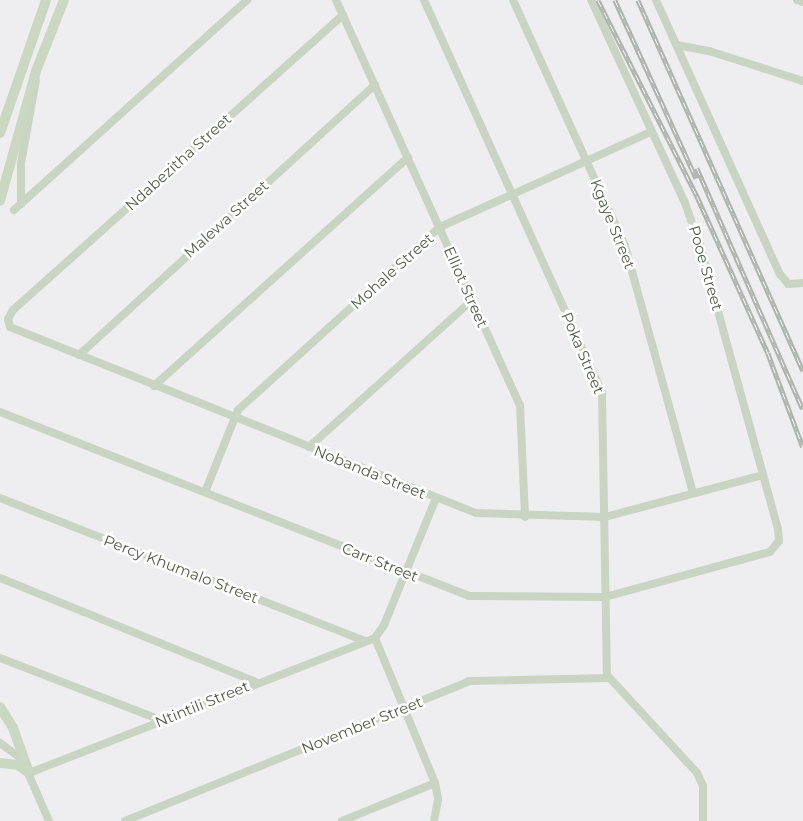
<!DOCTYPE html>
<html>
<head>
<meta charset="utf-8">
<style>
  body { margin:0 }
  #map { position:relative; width:803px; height:821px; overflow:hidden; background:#eeeef1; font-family:Montserrat,sans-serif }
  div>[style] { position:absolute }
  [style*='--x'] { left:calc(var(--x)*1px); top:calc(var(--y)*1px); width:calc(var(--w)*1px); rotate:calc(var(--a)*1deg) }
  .minor>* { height:8px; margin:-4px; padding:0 4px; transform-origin:4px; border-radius:4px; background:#cad4c2 }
  .secondary>* { height:10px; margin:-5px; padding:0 5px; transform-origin:5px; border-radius:5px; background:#cbd8c1 }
  .rail>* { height:4.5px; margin-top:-2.25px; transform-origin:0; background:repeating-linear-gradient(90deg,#fff 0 7px,#adb3aa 0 14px); box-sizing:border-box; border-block:2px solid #adb3aa }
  span { translate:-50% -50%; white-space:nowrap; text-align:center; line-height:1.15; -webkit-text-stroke:5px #fff; paint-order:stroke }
  .street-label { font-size:15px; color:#515c46 }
</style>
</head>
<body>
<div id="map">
  <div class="minor">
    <div style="--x:336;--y:0;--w:445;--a:65.6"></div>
    <div style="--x:520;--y:405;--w:112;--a:87.4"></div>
    <div style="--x:424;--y:0;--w:431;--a:65.6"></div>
    <div style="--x:602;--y:393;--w:282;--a:89"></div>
    <div style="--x:607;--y:675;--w:133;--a:47.4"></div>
    <div style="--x:697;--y:773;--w:14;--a:65"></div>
    <div style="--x:703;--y:786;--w:35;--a:90"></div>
    <div style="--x:513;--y:0;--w:270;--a:65.5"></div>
    <div style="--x:625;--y:246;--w:256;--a:74.6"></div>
    <div style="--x:656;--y:0;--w:301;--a:65.7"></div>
    <div style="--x:780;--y:274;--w:13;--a:51"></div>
    <div style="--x:788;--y:284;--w:15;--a:-4"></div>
    <div style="--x:797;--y:0;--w:6;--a:18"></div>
    <div style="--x:343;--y:15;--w:443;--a:138.2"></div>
    <div style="--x:13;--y:310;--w:10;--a:119"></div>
    <div style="--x:8;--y:319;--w:8;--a:76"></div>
    <div style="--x:10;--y:327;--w:502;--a:21.76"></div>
    <div style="--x:476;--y:513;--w:129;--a:1.8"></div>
    <div style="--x:605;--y:517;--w:163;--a:-14.9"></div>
    <div style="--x:677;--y:45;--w:33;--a:11"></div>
    <div style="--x:709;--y:51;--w:99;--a:17.7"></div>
    <div style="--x:21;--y:204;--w:41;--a:-90"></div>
    <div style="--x:21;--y:163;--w:84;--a:-79.8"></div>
    <div style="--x:14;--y:210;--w:314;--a:-42"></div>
    <div style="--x:79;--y:355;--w:401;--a:-42.4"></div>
    <div style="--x:154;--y:386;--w:342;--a:-42"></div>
    <div style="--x:0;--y:412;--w:504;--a:21.42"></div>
    <div style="--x:469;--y:596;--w:136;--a:0.4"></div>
    <div style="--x:605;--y:597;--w:171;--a:-15.3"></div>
    <div style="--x:770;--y:552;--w:14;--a:-51"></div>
    <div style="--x:779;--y:541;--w:12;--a:-95"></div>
    <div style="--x:778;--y:529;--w:295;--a:-105.4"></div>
    <div style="--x:700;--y:245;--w:45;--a:-109.7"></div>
    <div style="--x:685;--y:203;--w:224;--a:-114.8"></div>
    <div style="--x:309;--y:447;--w:218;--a:-42"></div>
    <div style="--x:205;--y:492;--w:88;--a:-68.1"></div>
    <div style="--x:238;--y:410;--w:273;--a:-42.2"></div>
    <div style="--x:440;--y:227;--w:230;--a:-24.3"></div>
    <div style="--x:0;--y:498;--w:390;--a:21.4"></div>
    <div style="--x:0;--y:578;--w:276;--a:22.1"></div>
    <div style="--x:375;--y:638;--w:157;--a:67.5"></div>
    <div style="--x:435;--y:783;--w:16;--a:79"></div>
    <div style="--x:438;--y:799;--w:22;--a:100"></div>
    <div style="--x:375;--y:638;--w:16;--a:-55"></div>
    <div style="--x:384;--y:625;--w:137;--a:-67.7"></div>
    <div style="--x:0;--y:658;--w:173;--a:21.1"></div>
    <div style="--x:0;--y:743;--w:27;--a:36"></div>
    <div style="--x:22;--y:759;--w:68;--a:66.5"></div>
    <div style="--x:29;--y:773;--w:371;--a:-21.3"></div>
    <div style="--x:125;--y:821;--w:371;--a:-22.1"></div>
    <div style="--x:469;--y:681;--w:140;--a:-1.2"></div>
    <div style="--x:342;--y:821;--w:100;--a:-22.2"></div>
  </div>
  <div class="secondary">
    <div style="--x:0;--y:133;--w:141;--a:-70.9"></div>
    <div style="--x:0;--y:201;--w:135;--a:-74.5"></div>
    <div style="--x:36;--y:71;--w:76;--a:-68.5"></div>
    <div style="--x:0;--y:707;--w:25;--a:58"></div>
    <div style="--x:13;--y:728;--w:45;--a:70.3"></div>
    <div style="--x:0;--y:763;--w:18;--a:6"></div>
    <div style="--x:18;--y:765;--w:12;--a:35"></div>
  </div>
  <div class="rail">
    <div style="--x:598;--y:0;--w:220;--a:63.2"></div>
    <div style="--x:697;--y:196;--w:172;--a:65.7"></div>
    <div style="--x:768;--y:353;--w:100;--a:69.6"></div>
    <div style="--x:615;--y:0;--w:196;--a:65.5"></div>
    <div style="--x:638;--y:0;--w:406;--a:66"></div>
    <div style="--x:697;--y:168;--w:263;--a:66.3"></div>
  </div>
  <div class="street-label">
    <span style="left:178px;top:162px;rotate:-42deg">Ndabezitha Street</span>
    <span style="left:226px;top:219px;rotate:-42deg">Malewa Street</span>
    <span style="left:613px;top:224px;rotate:68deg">Kgaye Street</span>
    <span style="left:706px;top:268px;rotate:74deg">Pooe Street</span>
    <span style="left:392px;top:271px;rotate:-42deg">Mohale Street</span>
    <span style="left:466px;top:287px;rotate:66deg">Elliot Street</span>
    <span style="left:583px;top:353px;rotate:67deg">Poka Street</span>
    <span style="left:370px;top:472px;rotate:22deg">Nobanda Street</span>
    <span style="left:380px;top:562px;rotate:22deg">Carr Street</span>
    <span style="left:181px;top:569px;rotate:21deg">Percy Khumalo Street</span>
    <span style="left:202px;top:704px;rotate:-22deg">Ntintili Street</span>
    <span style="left:362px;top:725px;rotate:-22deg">November Street</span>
  </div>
</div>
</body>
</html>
